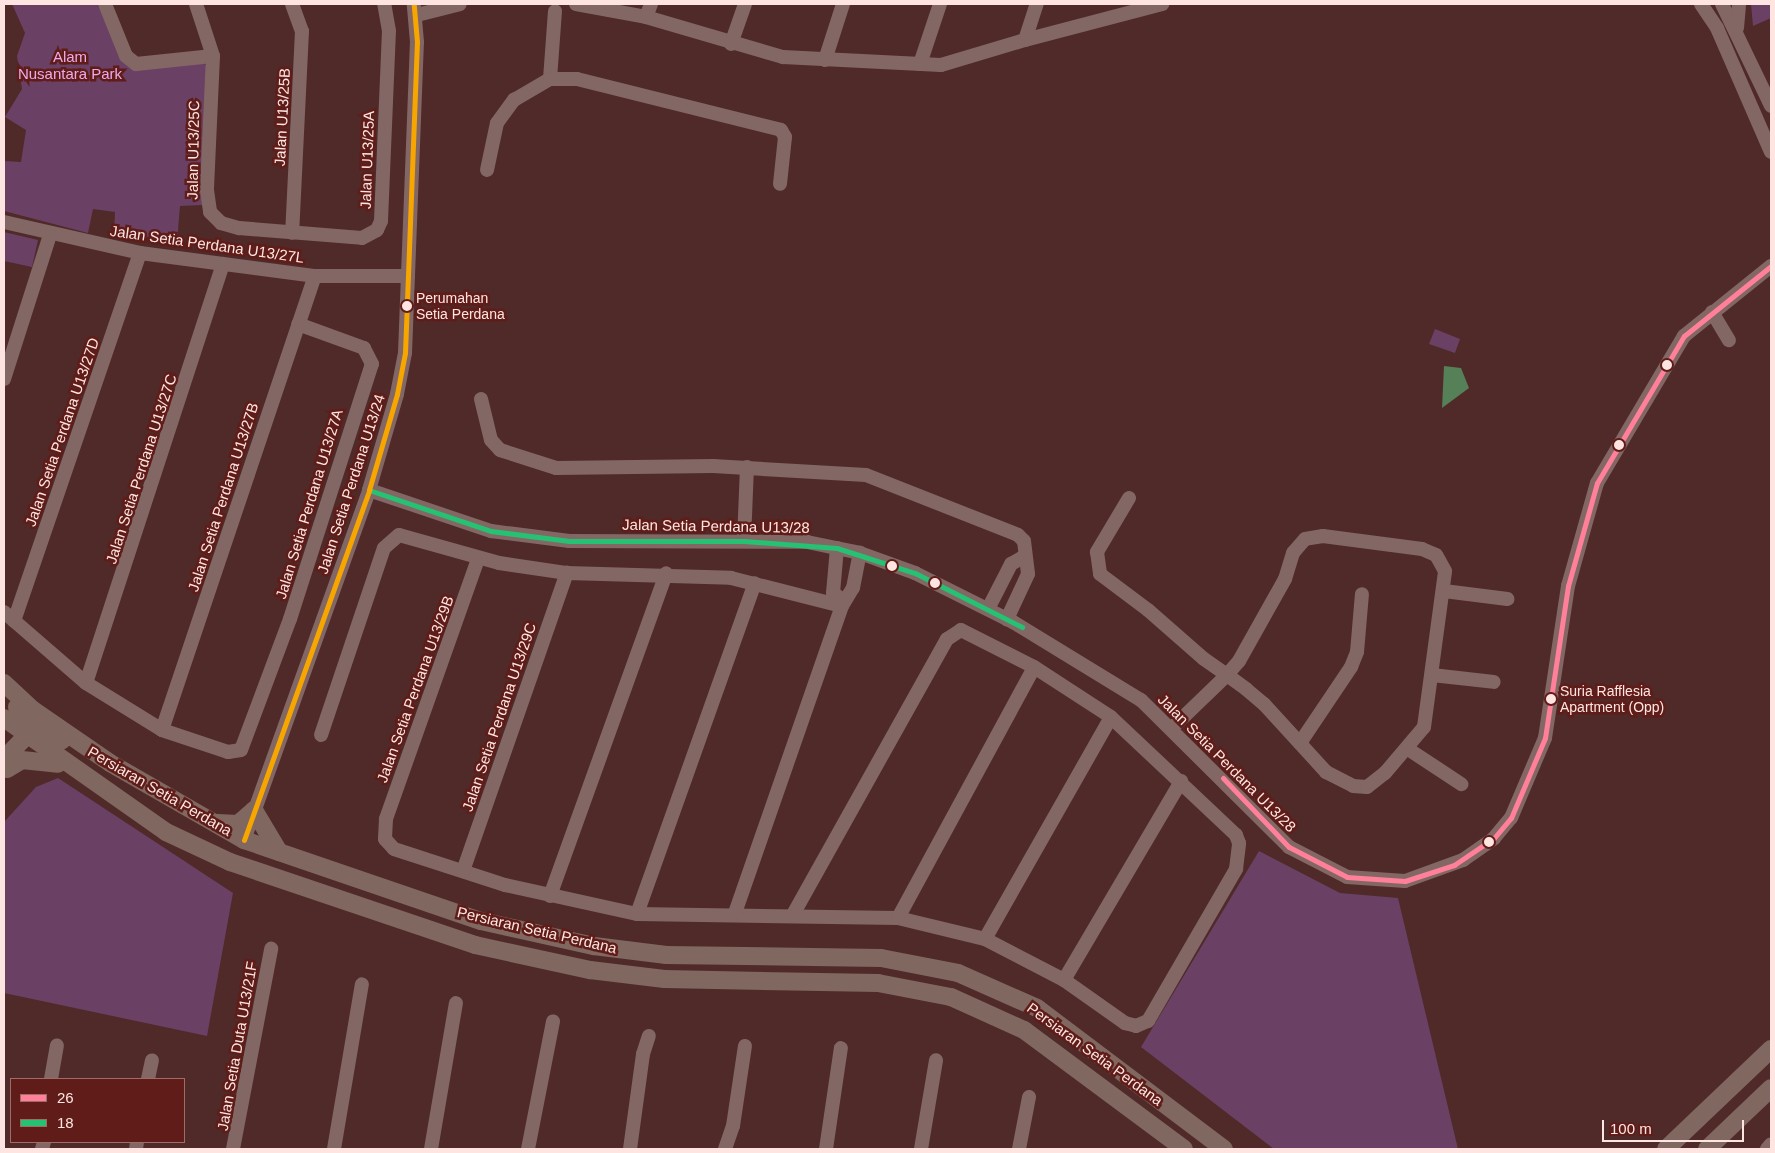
<!DOCTYPE html>
<html>
<head>
<meta charset="utf-8">
<style>
  body { margin:0 }
  #map { position:relative; width:1775px; height:1153px; overflow:hidden; background:#4f2a28; font-family:Helvetica,sans-serif }
  div>[style] { position:absolute }
  [style*='--x'] { left:calc(var(--x)*1px); top:calc(var(--y)*1px); width:calc(var(--w)*1px); rotate:calc(var(--a)*1deg) }
  .green>* { inset:0; background:#6a4064 }
  .water>* { inset:0; background:#568058 }
  .minor>* { height:14px; margin:-7px; padding:0 7px; transform-origin:7px; border-radius:7px; background:#836765 }
  .major>* { height:18px; margin:-9px; padding:0 9px; transform-origin:9px; border-radius:9px; background:#806760 }
  .bus-1>* { height:5px; margin:-2.5px; padding:0 2.5px; transform-origin:2.5px; border-radius:2.5px; background:#ff8098 }
  .bus-2>* { height:5px; margin:-2.5px; padding:0 2.5px; transform-origin:2.5px; border-radius:2.5px; background:#26c172 }
  .bus-3>* { height:5px; margin:-2.5px; padding:0 2.5px; transform-origin:2.5px; border-radius:2.5px; background:#f7a600 }
  .dots>* { width:14px; height:14px; translate:-50% -50%; box-sizing:border-box; border:2px solid #5f1c18; border-radius:50% }
  span { translate:-50% -50%; white-space:nowrap; text-align:center; line-height:1.15; -webkit-text-stroke:5px #5f1c18; paint-order:stroke }
  .bus-label { font-size:14px; color:#ffe5e1 }
  .left { translate:0 -50%; text-align:left }
  .park-label { font-size:15px; color:#edaaeb }
  .street-label { font-size:15px; color:#ffe5e1 }
  .frame { position:absolute; inset:0; border:5px solid #ffe5e1; pointer-events:none }
  .legend { position:absolute; left:10px; top:1078px; width:175px; height:65px; box-sizing:border-box; background:#5f1c18; border:1px solid #9f6c68; margin:0; padding:6px 9px; list-style:none; font-size:15px; color:#ffe5e1 }
  .legend li { display:flex; align-items:center; gap:10px; height:25px }
  .legend b { width:25px; border:1px solid #9f6c68 }
  .scale { position:absolute; left:1602px; top:1120px; width:142px; height:22px; box-sizing:border-box; border:2px solid #ffe5e1; border-top:0; padding-left:6px; font-size:15px; line-height:18px; white-space:nowrap; color:#ffe5e1; -webkit-text-stroke:4px #5f1c18; paint-order:stroke }
</style>
</head>
<body>
<div id="map">
  <div class="green">
    <div style="clip-path:polygon(12px 4px,97px 4px,132px 70px,198px 58px,209px 68px,202px 205px,180px 206px,177px 242px,114px 234px,115px 212px,93px 209px,88px 233px,4px 211px,4px 161px,21px 162px,26px 130px,5px 117px,22px 89px,17px 56px,25px 33px)"></div>
    <div style="clip-path:polygon(1751px 4px,1771px 4px,1771px 18px,1753px 26px)"></div>
    <div style="clip-path:polygon(4px 232px,38px 240px,32px 267px,4px 261px)"></div>
    <div style="clip-path:polygon(1435px 329px,1460px 339px,1455px 353px,1429px 344px)"></div>
    <div style="clip-path:polygon(58px 778px,233px 893px,207px 1036px,4px 993px,4px 822px,36px 787px)"></div>
    <div style="clip-path:polygon(1259px 851px,1340px 893px,1398px 898px,1458px 1149px,1274px 1149px,1141px 1047px)"></div>
  </div>
  <div class="water">
    <div style="clip-path:polygon(1444px 366px,1461px 368px,1469px 388px,1442px 408px)"></div>
  </div>
  <div class="minor">
    <div style="--x:105;--y:4;--w:56;--a:68"></div>
    <div style="--x:126;--y:56;--w:13;--a:39"></div>
    <div style="--x:136;--y:64;--w:77;--a:-5.9"></div>
    <div style="--x:196;--y:4;--w:55;--a:71.9"></div>
    <div style="--x:213;--y:56;--w:134;--a:92.6"></div>
    <div style="--x:207;--y:190;--w:22;--a:82"></div>
    <div style="--x:210;--y:212;--w:16;--a:45"></div>
    <div style="--x:221;--y:223;--w:19;--a:16"></div>
    <div style="--x:239;--y:228;--w:123;--a:4.6"></div>
    <div style="--x:362;--y:238;--w:17;--a:-28"></div>
    <div style="--x:377;--y:230;--w:10;--a:-66"></div>
    <div style="--x:381;--y:221;--w:190;--a:-87.6"></div>
    <div style="--x:389;--y:31;--w:27;--a:-100"></div>
    <div style="--x:292;--y:4;--w:29;--a:70"></div>
    <div style="--x:302;--y:31;--w:202;--a:92.8"></div>
    <div style="--x:576;--y:4;--w:71;--a:10.5"></div>
    <div style="--x:646;--y:17;--w:143;--a:16.3"></div>
    <div style="--x:783;--y:57;--w:158;--a:2.9"></div>
    <div style="--x:941;--y:65;--w:88;--a:-16.6"></div>
    <div style="--x:1025;--y:40;--w:38;--a:-72"></div>
    <div style="--x:1701;--y:4;--w:29;--a:56"></div>
    <div style="--x:1717;--y:28;--w:135;--a:66.5"></div>
    <div style="--x:1722;--y:4;--w:113;--a:64.3"></div>
    <div style="--x:417;--y:15;--w:44;--a:-14.3"></div>
    <div style="--x:646;--y:17;--w:14;--a:-69"></div>
    <div style="--x:1737;--y:28;--w:24;--a:-85"></div>
    <div style="--x:1025;--y:40;--w:142;--a:-14.7"></div>
    <div style="--x:731;--y:44;--w:42;--a:-70.7"></div>
    <div style="--x:825;--y:60;--w:59;--a:-72.2"></div>
    <div style="--x:920;--y:64;--w:63;--a:-71.6"></div>
    <div style="--x:550;--y:79;--w:68;--a:-85.8"></div>
    <div style="--x:487;--y:170;--w:48;--a:-78"></div>
    <div style="--x:497;--y:123;--w:29;--a:-54"></div>
    <div style="--x:514;--y:100;--w:42;--a:-30.3"></div>
    <div style="--x:550;--y:79;--w:27;--a:0"></div>
    <div style="--x:577;--y:79;--w:210;--a:14"></div>
    <div style="--x:781;--y:130;--w:8;--a:60"></div>
    <div style="--x:785;--y:137;--w:47;--a:96.1"></div>
    <div style="--x:4;--y:222;--w:139;--a:12.8"></div>
    <div style="--x:140;--y:253;--w:177;--a:7.5"></div>
    <div style="--x:315;--y:276;--w:93;--a:0"></div>
    <div style="--x:1712;--y:312;--w:33;--a:59"></div>
    <div style="--x:4;--y:379;--w:151;--a:-72.3"></div>
    <div style="--x:481;--y:399;--w:42;--a:76.3"></div>
    <div style="--x:491;--y:440;--w:13;--a:48"></div>
    <div style="--x:500;--y:450;--w:59;--a:17.8"></div>
    <div style="--x:556;--y:468;--w:157;--a:-0.7"></div>
    <div style="--x:713;--y:466;--w:153;--a:3.4"></div>
    <div style="--x:866;--y:475;--w:163;--a:21.5"></div>
    <div style="--x:1018;--y:535;--w:8;--a:45"></div>
    <div style="--x:1024;--y:541;--w:33;--a:83"></div>
    <div style="--x:1028;--y:574;--w:50;--a:115"></div>
    <div style="--x:369;--y:490;--w:129;--a:18.6"></div>
    <div style="--x:491;--y:531;--w:79;--a:7.3"></div>
    <div style="--x:569;--y:541;--w:238;--a:0.2"></div>
    <div style="--x:807;--y:542;--w:54;--a:11.7"></div>
    <div style="--x:860;--y:553;--w:59;--a:20"></div>
    <div style="--x:915;--y:573;--w:110;--a:26.6"></div>
    <div style="--x:1013;--y:622;--w:150;--a:31.4"></div>
    <div style="--x:1141;--y:700;--w:209;--a:44.8"></div>
    <div style="--x:1289;--y:847;--w:65;--a:27.3"></div>
    <div style="--x:1347;--y:877;--w:58;--a:3.9"></div>
    <div style="--x:1405;--y:881;--w:62;--a:-19.9"></div>
    <div style="--x:1463;--y:860;--w:38;--a:-35"></div>
    <div style="--x:1494;--y:838;--w:26;--a:-50"></div>
    <div style="--x:1511;--y:818;--w:87;--a:-67"></div>
    <div style="--x:1545;--y:738;--w:154;--a:-81.4"></div>
    <div style="--x:1568;--y:586;--w:107;--a:-74.3"></div>
    <div style="--x:1597;--y:483;--w:171;--a:-59.4"></div>
    <div style="--x:1684;--y:336;--w:112;--a:-38.8"></div>
    <div style="--x:1129;--y:498;--w:63;--a:120.7"></div>
    <div style="--x:1097;--y:552;--w:22;--a:82"></div>
    <div style="--x:1100;--y:574;--w:60;--a:36.9"></div>
    <div style="--x:1148;--y:610;--w:74;--a:41.2"></div>
    <div style="--x:1204;--y:659;--w:28;--a:35"></div>
    <div style="--x:1227;--y:675;--w:24;--a:36"></div>
    <div style="--x:1246;--y:689;--w:23;--a:40"></div>
    <div style="--x:1264;--y:704;--w:92;--a:47.6"></div>
    <div style="--x:1326;--y:772;--w:30;--a:27"></div>
    <div style="--x:1353;--y:786;--w:14;--a:4"></div>
    <div style="--x:1367;--y:787;--w:23;--a:-38"></div>
    <div style="--x:1385;--y:773;--w:60;--a:-49.7"></div>
    <div style="--x:1424;--y:727;--w:157;--a:-82.3"></div>
    <div style="--x:1445;--y:571;--w:18;--a:-119"></div>
    <div style="--x:1436;--y:555;--w:15;--a:-157"></div>
    <div style="--x:1422;--y:549;--w:100;--a:-172.5"></div>
    <div style="--x:1323;--y:536;--w:18;--a:171"></div>
    <div style="--x:1305;--y:539;--w:18;--a:131"></div>
    <div style="--x:1293;--y:553;--w:27;--a:107"></div>
    <div style="--x:1285;--y:579;--w:94;--a:119.3"></div>
    <div style="--x:1239;--y:661;--w:18;--a:131"></div>
    <div style="--x:1227;--y:675;--w:76;--a:136.1"></div>
    <div style="--x:744;--y:541;--w:74;--a:-87.7"></div>
    <div style="--x:837;--y:548;--w:45;--a:95.1"></div>
    <div style="--x:833;--y:593;--w:12;--a:35"></div>
    <div style="--x:478;--y:559;--w:276;--a:109.5"></div>
    <div style="--x:386;--y:819;--w:20;--a:93"></div>
    <div style="--x:385;--y:839;--w:13;--a:48"></div>
    <div style="--x:394;--y:849;--w:117;--a:18"></div>
    <div style="--x:505;--y:885;--w:135;--a:12.4"></div>
    <div style="--x:637;--y:914;--w:261;--a:0.9"></div>
    <div style="--x:898;--y:918;--w:89;--a:13.6"></div>
    <div style="--x:985;--y:939;--w:89;--a:27.4"></div>
    <div style="--x:1064;--y:980;--w:75;--a:35.2"></div>
    <div style="--x:1125;--y:1023;--w:11;--a:15"></div>
    <div style="--x:1136;--y:1026;--w:13;--a:-23"></div>
    <div style="--x:1148;--y:1021;--w:176;--a:-59.9"></div>
    <div style="--x:1236;--y:869;--w:26;--a:-83"></div>
    <div style="--x:1239;--y:843;--w:9;--a:-111"></div>
    <div style="--x:1236;--y:835;--w:172;--a:-136.7"></div>
    <div style="--x:1111;--y:717;--w:92;--a:-147"></div>
    <div style="--x:1034;--y:667;--w:82;--a:-153.1"></div>
    <div style="--x:961;--y:630;--w:17;--a:147"></div>
    <div style="--x:947;--y:639;--w:317;--a:119.2"></div>
    <div style="--x:1444;--y:591;--w:64;--a:7.2"></div>
    <div style="--x:988;--y:609;--w:51;--a:-62.9"></div>
    <div style="--x:1011;--y:564;--w:16;--a:-30"></div>
    <div style="--x:4;--y:612;--w:108;--a:40.9"></div>
    <div style="--x:86;--y:683;--w:89;--a:31.7"></div>
    <div style="--x:162;--y:730;--w:70;--a:18.4"></div>
    <div style="--x:228;--y:752;--w:13;--a:-9"></div>
    <div style="--x:241;--y:750;--w:140;--a:-69.5"></div>
    <div style="--x:290;--y:619;--w:268;--a:-72.2"></div>
    <div style="--x:372;--y:364;--w:18;--a:-117"></div>
    <div style="--x:364;--y:348;--w:70;--a:-160"></div>
    <div style="--x:14;--y:621;--w:389;--a:-71.1"></div>
    <div style="--x:1432;--y:675;--w:62;--a:6.4"></div>
    <div style="--x:86;--y:683;--w:441;--a:-71.9"></div>
    <div style="--x:162;--y:730;--w:479;--a:-71.4"></div>
    <div style="--x:321;--y:735;--w:197;--a:-71.4"></div>
    <div style="--x:384;--y:548;--w:20;--a:-41"></div>
    <div style="--x:399;--y:535;--w:104;--a:15.6"></div>
    <div style="--x:499;--y:563;--w:69;--a:8.4"></div>
    <div style="--x:567;--y:573;--w:164;--a:1.7"></div>
    <div style="--x:731;--y:578;--w:114;--a:14.2"></div>
    <div style="--x:842;--y:606;--w:21;--a:-59"></div>
    <div style="--x:853;--y:588;--w:36;--a:-79"></div>
    <div style="--x:1300;--y:743;--w:92;--a:-56.1"></div>
    <div style="--x:1351;--y:667;--w:16;--a:-68"></div>
    <div style="--x:1357;--y:652;--w:58;--a:-85.1"></div>
    <div style="--x:1408;--y:749;--w:64;--a:33.4"></div>
    <div style="--x:244;--y:840;--w:372;--a:-70.3"></div>
    <div style="--x:369;--y:490;--w:100;--a:-73.7"></div>
    <div style="--x:397;--y:394;--w:42;--a:-79"></div>
    <div style="--x:405;--y:353;--w:311;--a:-87.8"></div>
    <div style="--x:417;--y:42;--w:38;--a:-95"></div>
    <div style="--x:463;--y:871;--w:316;--a:-70.8"></div>
    <div style="--x:550;--y:896;--w:343;--a:-70.2"></div>
    <div style="--x:735;--y:913;--w:325;--a:-70.8"></div>
    <div style="--x:637;--y:914;--w:351;--a:-70.4"></div>
    <div style="--x:898;--y:918;--w:285;--a:-61.5"></div>
    <div style="--x:985;--y:939;--w:255;--a:-60.4"></div>
    <div style="--x:1064;--y:980;--w:231;--a:-59.5"></div>
    <div style="--x:51;--y:1079;--w:34;--a:-80"></div>
    <div style="--x:148;--y:1079;--w:19;--a:-78"></div>
    <div style="--x:42;--y:1149;--w:7;--a:-74"></div>
    <div style="--x:136;--y:1149;--w:7;--a:-82"></div>
    <div style="--x:233;--y:1149;--w:204;--a:-79.2"></div>
    <div style="--x:334;--y:1149;--w:167;--a:-80.4"></div>
    <div style="--x:431;--y:1149;--w:148;--a:-80.3"></div>
    <div style="--x:528;--y:1149;--w:130;--a:-78.9"></div>
    <div style="--x:630;--y:1149;--w:96;--a:-82.2"></div>
    <div style="--x:643;--y:1054;--w:19;--a:-72"></div>
    <div style="--x:725;--y:1149;--w:24;--a:-71"></div>
    <div style="--x:733;--y:1126;--w:81;--a:-81.5"></div>
    <div style="--x:826;--y:1149;--w:102;--a:-81.6"></div>
    <div style="--x:921;--y:1149;--w:90;--a:-80.4"></div>
    <div style="--x:1019;--y:1149;--w:53;--a:-79.1"></div>
    <div style="--x:1767;--y:1149;--w:6;--a:-51"></div>
  </div>
  <div class="major">
    <div style="--x:4;--y:683;--w:40;--a:43"></div>
    <div style="--x:33;--y:710;--w:93;--a:34.5"></div>
    <div style="--x:110;--y:763;--w:155;--a:29.9"></div>
    <div style="--x:244;--y:840;--w:250;--a:18.9"></div>
    <div style="--x:481;--y:921;--w:116;--a:12.5"></div>
    <div style="--x:594;--y:946;--w:73;--a:7.1"></div>
    <div style="--x:666;--y:955;--w:215;--a:0.8"></div>
    <div style="--x:881;--y:958;--w:78;--a:11"></div>
    <div style="--x:958;--y:973;--w:86;--a:23.9"></div>
    <div style="--x:1037;--y:1008;--w:234;--a:37"></div>
    <div style="--x:17;--y:707;--w:28;--a:52"></div>
    <div style="--x:34;--y:729;--w:30;--a:23"></div>
    <div style="--x:4;--y:718;--w:198;--a:35.1"></div>
    <div style="--x:166;--y:832;--w:71;--a:25.1"></div>
    <div style="--x:230;--y:862;--w:259;--a:18.7"></div>
    <div style="--x:475;--y:945;--w:118;--a:12.3"></div>
    <div style="--x:590;--y:970;--w:75;--a:6.9"></div>
    <div style="--x:664;--y:979;--w:214;--a:1.1"></div>
    <div style="--x:878;--y:983;--w:74;--a:10.9"></div>
    <div style="--x:951;--y:997;--w:80;--a:24.3"></div>
    <div style="--x:1024;--y:1030;--w:199;--a:36.6"></div>
    <div style="--x:4;--y:759;--w:42;--a:-46"></div>
    <div style="--x:7;--y:769;--w:17;--a:-31"></div>
    <div style="--x:22;--y:760;--w:36;--a:6"></div>
    <div style="--x:217;--y:823;--w:21;--a:3"></div>
    <div style="--x:238;--y:824;--w:21;--a:-41"></div>
    <div style="--x:254;--y:810;--w:49;--a:59.2"></div>
    <div style="--x:1666;--y:1149;--w:145;--a:-43.6"></div>
    <div style="--x:1707;--y:1149;--w:88;--a:-43.6"></div>
  </div>
  <div class="bus-1">
    <div style="--x:1223;--y:778;--w:95;--a:46.3"></div>
    <div style="--x:1289;--y:847;--w:65;--a:27.3"></div>
    <div style="--x:1347;--y:877;--w:58;--a:3.9"></div>
    <div style="--x:1405;--y:881;--w:52;--a:-18.1"></div>
    <div style="--x:1454;--y:865;--w:48;--a:-34"></div>
    <div style="--x:1494;--y:838;--w:26;--a:-50"></div>
    <div style="--x:1511;--y:818;--w:87;--a:-67"></div>
    <div style="--x:1545;--y:738;--w:154;--a:-81.4"></div>
    <div style="--x:1568;--y:586;--w:107;--a:-74.3"></div>
    <div style="--x:1597;--y:483;--w:171;--a:-59.4"></div>
    <div style="--x:1684;--y:336;--w:112;--a:-38.8"></div>
  </div>
  <div class="bus-2">
    <div style="--x:369;--y:490;--w:129;--a:18.6"></div>
    <div style="--x:491;--y:531;--w:79;--a:7.3"></div>
    <div style="--x:569;--y:541;--w:175;--a:0"></div>
    <div style="--x:744;--y:541;--w:93;--a:4.3"></div>
    <div style="--x:837;--y:548;--w:82;--a:17.8"></div>
    <div style="--x:915;--y:573;--w:120;--a:26.8"></div>
  </div>
  <div class="bus-3">
    <div style="--x:244;--y:840;--w:372;--a:-70.3"></div>
    <div style="--x:369;--y:490;--w:100;--a:-73.7"></div>
    <div style="--x:397;--y:394;--w:42;--a:-79"></div>
    <div style="--x:405;--y:353;--w:311;--a:-87.8"></div>
    <div style="--x:417;--y:42;--w:38;--a:-95"></div>
  </div>
  <div class="dots">
    <div style="left:407px;top:306px;background:#ffe5e1"></div>
    <div style="left:1667px;top:365px;background:#ffe5e1"></div>
    <div style="left:1619px;top:445px;background:#ffe5e1"></div>
    <div style="left:892px;top:566px;background:#ffe5e1"></div>
    <div style="left:935px;top:583px;background:#ffe5e1"></div>
    <div style="left:1551px;top:699px;background:#ffe5e1"></div>
    <div style="left:1489px;top:842px;background:#ffe5e1"></div>
  </div>
  <div class="bus-label">
    <span class="left" style="left:416px;top:306px">Perumahan<br>Setia Perdana</span>
    <span class="left" style="left:1560px;top:699px">Suria Rafflesia<br>Apartment (Opp)</span>
  </div>
  <div class="park-label">
    <span style="left:70px;top:65px">Alam<br>Nusantara Park</span>
  </div>
  <div class="street-label">
    <span style="left:282px;top:117px;rotate:-87deg">Jalan U13/25B</span>
    <span style="left:193px;top:150px;rotate:-89deg">Jalan U13/25C</span>
    <span style="left:367px;top:160px;rotate:-88deg">Jalan U13/25A</span>
    <span style="left:207px;top:244px;rotate:8deg">Jalan Setia Perdana U13/27L</span>
    <span style="left:62px;top:432px;rotate:-71deg">Jalan Setia Perdana U13/27D</span>
    <span style="left:141px;top:469px;rotate:-72deg">Jalan Setia Perdana U13/27C</span>
    <span style="left:351px;top:484px;rotate:-72deg">Jalan Setia Perdana U13/24</span>
    <span style="left:223px;top:497px;rotate:-72deg">Jalan Setia Perdana U13/27B</span>
    <span style="left:309px;top:504px;rotate:-73deg">Jalan Setia Perdana U13/27A</span>
    <span style="left:716px;top:526px;rotate:1deg">Jalan Setia Perdana U13/28</span>
    <span style="left:415px;top:689px;rotate:-70deg">Jalan Setia Perdana U13/29B</span>
    <span style="left:499px;top:717px;rotate:-71deg">Jalan Setia Perdana U13/29C</span>
    <span style="left:1227px;top:763px;rotate:45deg">Jalan Setia Perdana U13/28</span>
    <span style="left:160px;top:791px;rotate:30deg">Persiaran Setia Perdana</span>
    <span style="left:537px;top:930px;rotate:13deg">Persiaran Setia Perdana</span>
    <span style="left:237px;top:1046px;rotate:-80deg">Jalan Setia Duta U13/21F</span>
    <span style="left:1095px;top:1054px;rotate:36deg">Persiaran Setia Perdana</span>
  </div>
  <div class="frame"></div>
  <ul class="legend">
  <li><b style="height:6px;background:#ff8098"></b>26</li>
  <li><b style="height:6px;background:#26c172"></b>18</li>
  </ul>
  <div class="scale">100 m</div>
</div>
</body>
</html>
